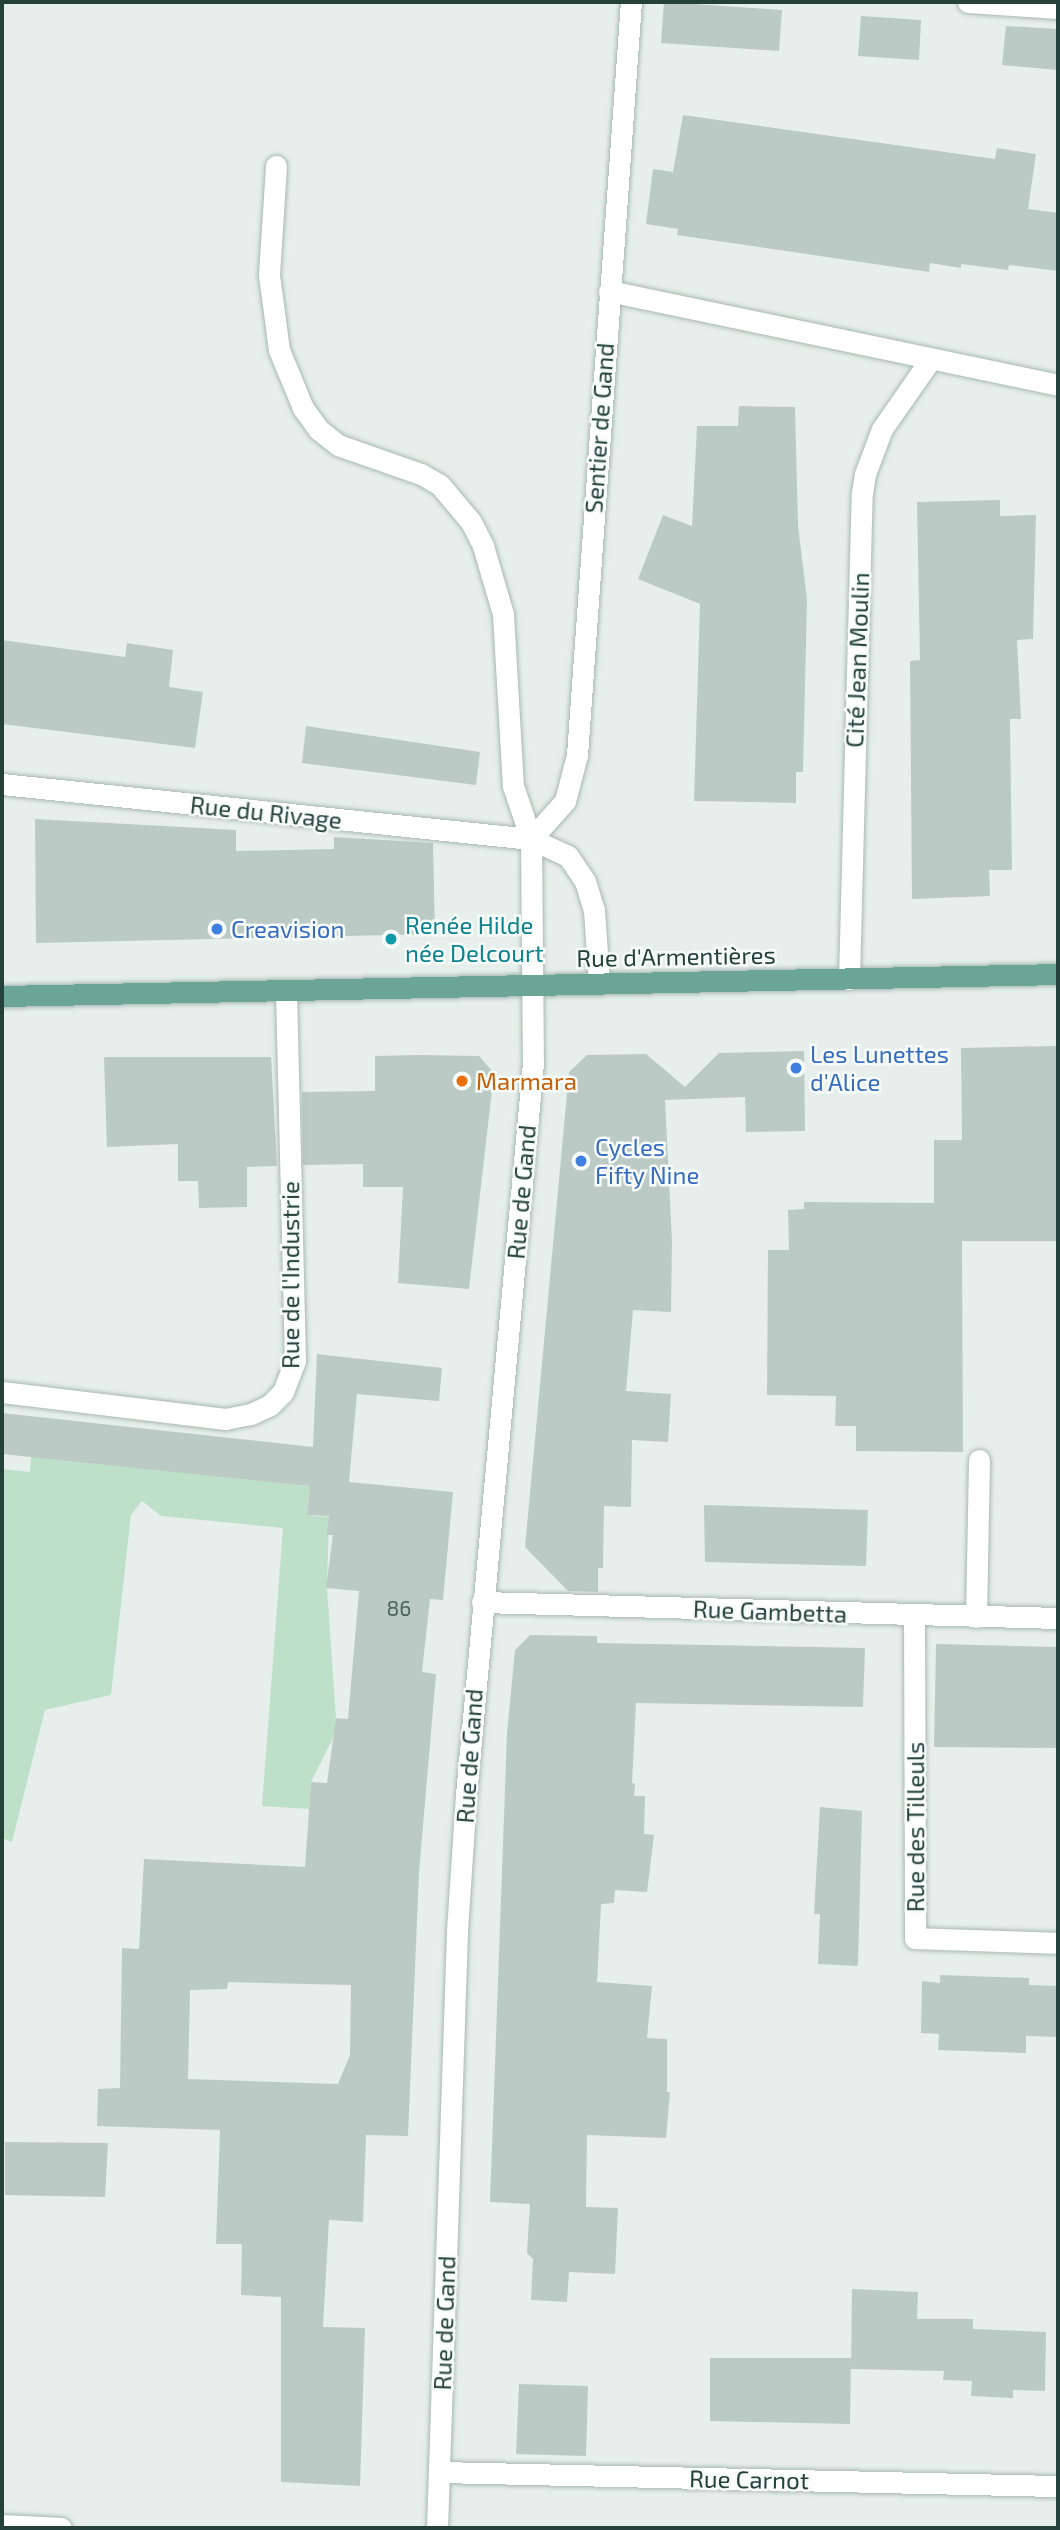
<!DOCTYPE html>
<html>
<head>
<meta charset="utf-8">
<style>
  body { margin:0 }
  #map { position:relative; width:1060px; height:2530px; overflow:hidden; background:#e6efeb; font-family:"Exo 2",sans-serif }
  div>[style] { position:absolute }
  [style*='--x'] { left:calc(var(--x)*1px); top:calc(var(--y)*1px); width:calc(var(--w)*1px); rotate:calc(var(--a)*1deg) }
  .green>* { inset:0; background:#bfe0c8 }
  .building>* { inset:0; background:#bbcac4 }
  .roads { filter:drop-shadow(0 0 2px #a8b8b2) drop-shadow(0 0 2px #a8b8b2) }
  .minor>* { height:21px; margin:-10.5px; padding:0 10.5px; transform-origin:10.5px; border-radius:10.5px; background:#fff }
  .major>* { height:21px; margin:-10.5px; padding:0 10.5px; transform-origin:10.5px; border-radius:10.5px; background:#6aa596 }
  .dots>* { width:19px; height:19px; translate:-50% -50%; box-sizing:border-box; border:4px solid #f7fbf9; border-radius:50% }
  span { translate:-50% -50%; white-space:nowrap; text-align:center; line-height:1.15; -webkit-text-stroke:5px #f7fbf9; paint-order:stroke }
  .number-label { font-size:21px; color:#4a645c }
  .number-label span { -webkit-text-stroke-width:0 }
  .street-label { font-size:24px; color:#24423a }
  .culture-label { font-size:24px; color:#0d838f }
  .left { translate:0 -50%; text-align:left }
  .shop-label { font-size:24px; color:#366cbe }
  .food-label { font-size:24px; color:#c56008 }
  .frame { position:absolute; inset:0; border:4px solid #24423a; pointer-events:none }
</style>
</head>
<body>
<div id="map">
  <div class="green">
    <div style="clip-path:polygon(31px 1454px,310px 1486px,307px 1515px,329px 1517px,327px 1588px,336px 1718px,334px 1736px,311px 1782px,309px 1809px,262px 1806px,283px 1528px,161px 1516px,142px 1501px,131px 1515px,111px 1695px,45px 1710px,12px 1842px,2px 1838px,2px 1469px,30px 1472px)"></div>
  </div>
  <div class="building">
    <div style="clip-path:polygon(664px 2px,782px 10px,779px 51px,661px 43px)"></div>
    <div style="clip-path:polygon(861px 16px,921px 20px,919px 60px,858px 56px)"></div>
    <div style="clip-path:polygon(1006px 26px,1058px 29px,1058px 70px,1002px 65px)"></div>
    <div style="clip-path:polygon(683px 115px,995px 159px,997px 148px,1036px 154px,1028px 209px,1058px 213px,1058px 271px,1009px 265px,1008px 270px,961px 264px,961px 268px,930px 263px,929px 272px,677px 235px,678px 229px,646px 224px,653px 169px,673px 172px)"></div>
    <div style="clip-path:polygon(739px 406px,795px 407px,798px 526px,807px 599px,803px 772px,796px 772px,796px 803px,694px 801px,700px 604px,638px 579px,663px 515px,692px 526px,697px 426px,738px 426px)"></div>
    <div style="clip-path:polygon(1000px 500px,1000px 516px,1036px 515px,1033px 639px,1017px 640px,1021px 719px,1010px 719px,1012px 870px,989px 870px,990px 896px,912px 899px,910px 661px,920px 660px,917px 502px)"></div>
    <div style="clip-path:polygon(2px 640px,125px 657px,127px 643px,173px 650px,169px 687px,203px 692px,195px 748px,2px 724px)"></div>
    <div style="clip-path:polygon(306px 726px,480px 752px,476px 785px,302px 763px)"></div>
    <div style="clip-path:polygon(35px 819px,236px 830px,236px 851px,334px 849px,334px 837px,433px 843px,435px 934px,36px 943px)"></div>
    <div style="clip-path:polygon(1058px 1046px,1058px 1241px,962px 1241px,963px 1452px,856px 1451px,856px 1426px,835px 1426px,836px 1396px,767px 1395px,768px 1250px,789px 1250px,788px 1210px,804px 1209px,804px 1202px,934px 1203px,934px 1140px,962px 1140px,961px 1048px)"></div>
    <div style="clip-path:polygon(804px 1051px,805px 1131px,746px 1132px,745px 1097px,665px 1100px,672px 1241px,671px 1312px,633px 1310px,626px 1391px,671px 1394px,668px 1442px,632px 1440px,631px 1507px,604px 1506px,603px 1568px,598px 1568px,598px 1592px,568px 1591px,525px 1547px,569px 1072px,587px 1055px,646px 1054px,685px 1087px,719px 1053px)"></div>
    <div style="clip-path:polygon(418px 1055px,479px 1056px,494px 1073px,469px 1289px,398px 1283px,403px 1187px,363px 1187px,363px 1164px,303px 1165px,302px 1092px,375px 1091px,375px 1056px)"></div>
    <div style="clip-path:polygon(104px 1057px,271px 1057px,277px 1166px,247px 1167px,247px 1207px,199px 1208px,198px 1181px,178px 1181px,178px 1144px,107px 1147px)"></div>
    <div style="clip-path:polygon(evenodd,317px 1354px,442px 1368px,439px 1401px,357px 1394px,349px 1482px,453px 1492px,443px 1600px,430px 1599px,422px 1672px,436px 1674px,419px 1873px,408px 2136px,366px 2135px,363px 2222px,329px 2220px,323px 2327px,365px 2328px,360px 2486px,281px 2482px,281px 2297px,241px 2295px,242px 2244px,216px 2244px,220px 2130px,97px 2126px,98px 2089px,120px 2088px,122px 1948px,139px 1949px,144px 1859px,305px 1867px,311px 1782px,327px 1783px,336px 1718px,348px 1719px,359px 1591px,326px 1588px,333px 1535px,327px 1535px,329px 1516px,307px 1515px,310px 1486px,2px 1454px,2px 1413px,313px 1447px,317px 1354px,228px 1982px,351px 1985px,350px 2055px,338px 2084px,188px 2079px,190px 1990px,227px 1989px,228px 1982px)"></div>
    <div style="clip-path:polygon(704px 1505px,868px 1510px,866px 1566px,705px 1562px)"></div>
    <div style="clip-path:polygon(530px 1635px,597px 1636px,597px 1643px,865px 1648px,863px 1707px,636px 1703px,632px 1783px,635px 1784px,634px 1796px,645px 1796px,644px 1834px,654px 1835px,647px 1892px,615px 1890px,614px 1903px,601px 1904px,597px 1982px,652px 1986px,647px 2038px,667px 2039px,667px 2092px,670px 2092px,666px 2138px,587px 2135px,586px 2207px,618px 2208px,615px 2274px,569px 2272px,567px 2302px,531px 2300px,533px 2259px,527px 2253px,530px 2204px,490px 2202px,507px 1733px,515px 1650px)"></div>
    <div style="clip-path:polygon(936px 1644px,1058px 1647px,1058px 1748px,934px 1747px)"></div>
    <div style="clip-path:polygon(820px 1807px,862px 1811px,858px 1966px,818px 1964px,820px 1914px,814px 1914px)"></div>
    <div style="clip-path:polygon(940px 1975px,1029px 1978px,1029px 1985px,1058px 1986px,1058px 2037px,1026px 2036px,1026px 2053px,938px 2050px,939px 2034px,921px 2033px,922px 1981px,940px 1983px)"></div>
    <div style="clip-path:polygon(5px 2142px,108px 2143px,105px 2197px,5px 2195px)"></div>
    <div style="clip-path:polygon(852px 2289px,918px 2292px,917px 2319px,973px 2319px,973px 2329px,1046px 2332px,1045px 2391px,1013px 2390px,1013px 2398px,971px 2396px,972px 2381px,943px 2380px,944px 2371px,851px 2369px)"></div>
    <div style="clip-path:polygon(710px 2358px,851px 2358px,850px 2424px,710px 2421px)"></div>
    <div style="clip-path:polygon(519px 2384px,588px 2386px,586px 2456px,516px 2454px)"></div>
  </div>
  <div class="roads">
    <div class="minor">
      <div style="--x:968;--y:2;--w:90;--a:3.8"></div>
      <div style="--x:276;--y:166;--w:109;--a:93.7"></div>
      <div style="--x:269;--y:275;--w:76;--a:82.4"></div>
      <div style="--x:279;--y:350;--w:63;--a:67.5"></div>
      <div style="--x:303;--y:408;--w:27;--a:54"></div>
      <div style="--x:319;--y:430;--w:24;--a:38"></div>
      <div style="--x:338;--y:445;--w:88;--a:19.3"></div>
      <div style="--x:421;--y:474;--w:22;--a:30"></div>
      <div style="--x:440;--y:485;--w:48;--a:50"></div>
      <div style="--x:471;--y:522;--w:27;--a:63"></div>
      <div style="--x:483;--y:546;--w:71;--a:73.6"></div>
      <div style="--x:503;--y:614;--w:172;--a:86.7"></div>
      <div style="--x:513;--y:786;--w:56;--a:71.2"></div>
      <div style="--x:531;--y:839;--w:224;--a:89.5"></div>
      <div style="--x:533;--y:1063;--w:735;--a:95.23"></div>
      <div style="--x:466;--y:1795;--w:137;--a:93.8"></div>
      <div style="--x:457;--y:1932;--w:596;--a:91.92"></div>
      <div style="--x:609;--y:291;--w:459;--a:11.8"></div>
      <div style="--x:2;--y:784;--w:532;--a:5.94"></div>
      <div style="--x:531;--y:839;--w:41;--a:24.7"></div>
      <div style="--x:568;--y:856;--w:30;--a:56"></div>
      <div style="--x:585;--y:881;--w:30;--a:73"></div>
      <div style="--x:594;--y:910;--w:74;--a:86.1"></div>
      <div style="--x:531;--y:839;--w:51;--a:-48.2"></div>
      <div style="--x:565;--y:801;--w:48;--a:-75.4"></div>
      <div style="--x:577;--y:755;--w:755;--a:-85.9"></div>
      <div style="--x:849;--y:979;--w:486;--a:-88.5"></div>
      <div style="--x:862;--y:493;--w:19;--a:-81"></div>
      <div style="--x:865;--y:474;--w:48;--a:-69.3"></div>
      <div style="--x:882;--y:429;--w:84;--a:-55.2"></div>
      <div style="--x:2;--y:1392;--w:225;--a:6.9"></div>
      <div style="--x:225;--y:1419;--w:26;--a:-11"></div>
      <div style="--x:251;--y:1414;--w:21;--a:-25"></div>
      <div style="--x:270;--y:1405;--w:18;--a:-45"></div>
      <div style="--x:283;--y:1392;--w:34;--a:-69"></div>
      <div style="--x:295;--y:1360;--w:369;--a:-91.4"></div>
      <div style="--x:482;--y:1602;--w:576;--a:1.59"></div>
      <div style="--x:914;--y:1616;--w:322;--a:89.8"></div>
      <div style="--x:915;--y:1938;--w:143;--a:2"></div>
      <div style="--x:976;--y:1617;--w:157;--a:-88.9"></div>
      <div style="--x:439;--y:2472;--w:619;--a:1.3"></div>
      <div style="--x:2;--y:2525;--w:59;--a:2.9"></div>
    </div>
    <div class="major">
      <div style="--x:2;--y:996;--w:1056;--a:-1.19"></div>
    </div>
  </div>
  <div class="dots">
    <div style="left:217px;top:929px;background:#3f7fe0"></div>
    <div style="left:391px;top:939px;background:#0f9aa8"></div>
    <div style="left:796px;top:1068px;background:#3f7fe0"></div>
    <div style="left:462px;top:1081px;background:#e8710a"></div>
    <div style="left:581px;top:1161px;background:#3f7fe0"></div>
  </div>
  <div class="number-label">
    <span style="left:399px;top:1608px">86</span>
  </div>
  <div class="street-label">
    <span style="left:599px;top:428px;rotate:-86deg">Sentier de Gand</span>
    <span style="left:857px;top:660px;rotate:-88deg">Cité Jean Moulin</span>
    <span style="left:266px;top:812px;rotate:6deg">Rue du Rivage</span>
    <span style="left:676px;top:956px;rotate:-1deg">Rue d'Armentières</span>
    <span style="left:521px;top:1192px;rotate:-85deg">Rue de Gand</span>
    <span style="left:290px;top:1275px;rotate:-90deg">Rue de l'Industrie</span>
    <span style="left:770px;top:1611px;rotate:2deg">Rue Gambetta</span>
    <span style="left:469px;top:1756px;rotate:-86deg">Rue de Gand</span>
    <span style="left:915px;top:1827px;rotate:-90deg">Rue des Tilleuls</span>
    <span style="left:444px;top:2323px;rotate:-88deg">Rue de Gand</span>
    <span style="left:749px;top:2479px;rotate:1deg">Rue Carnot</span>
  </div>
  <div class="culture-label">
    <span class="left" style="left:405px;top:939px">Renée Hilde<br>née Delcourt</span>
  </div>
  <div class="shop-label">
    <span class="left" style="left:231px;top:929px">Creavision</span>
    <span class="left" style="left:810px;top:1068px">Les Lunettes<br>d'Alice</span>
    <span class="left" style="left:595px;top:1161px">Cycles<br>Fifty Nine</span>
  </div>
  <div class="food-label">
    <span class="left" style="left:476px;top:1081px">Marmara</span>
  </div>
  <div class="frame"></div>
</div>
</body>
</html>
